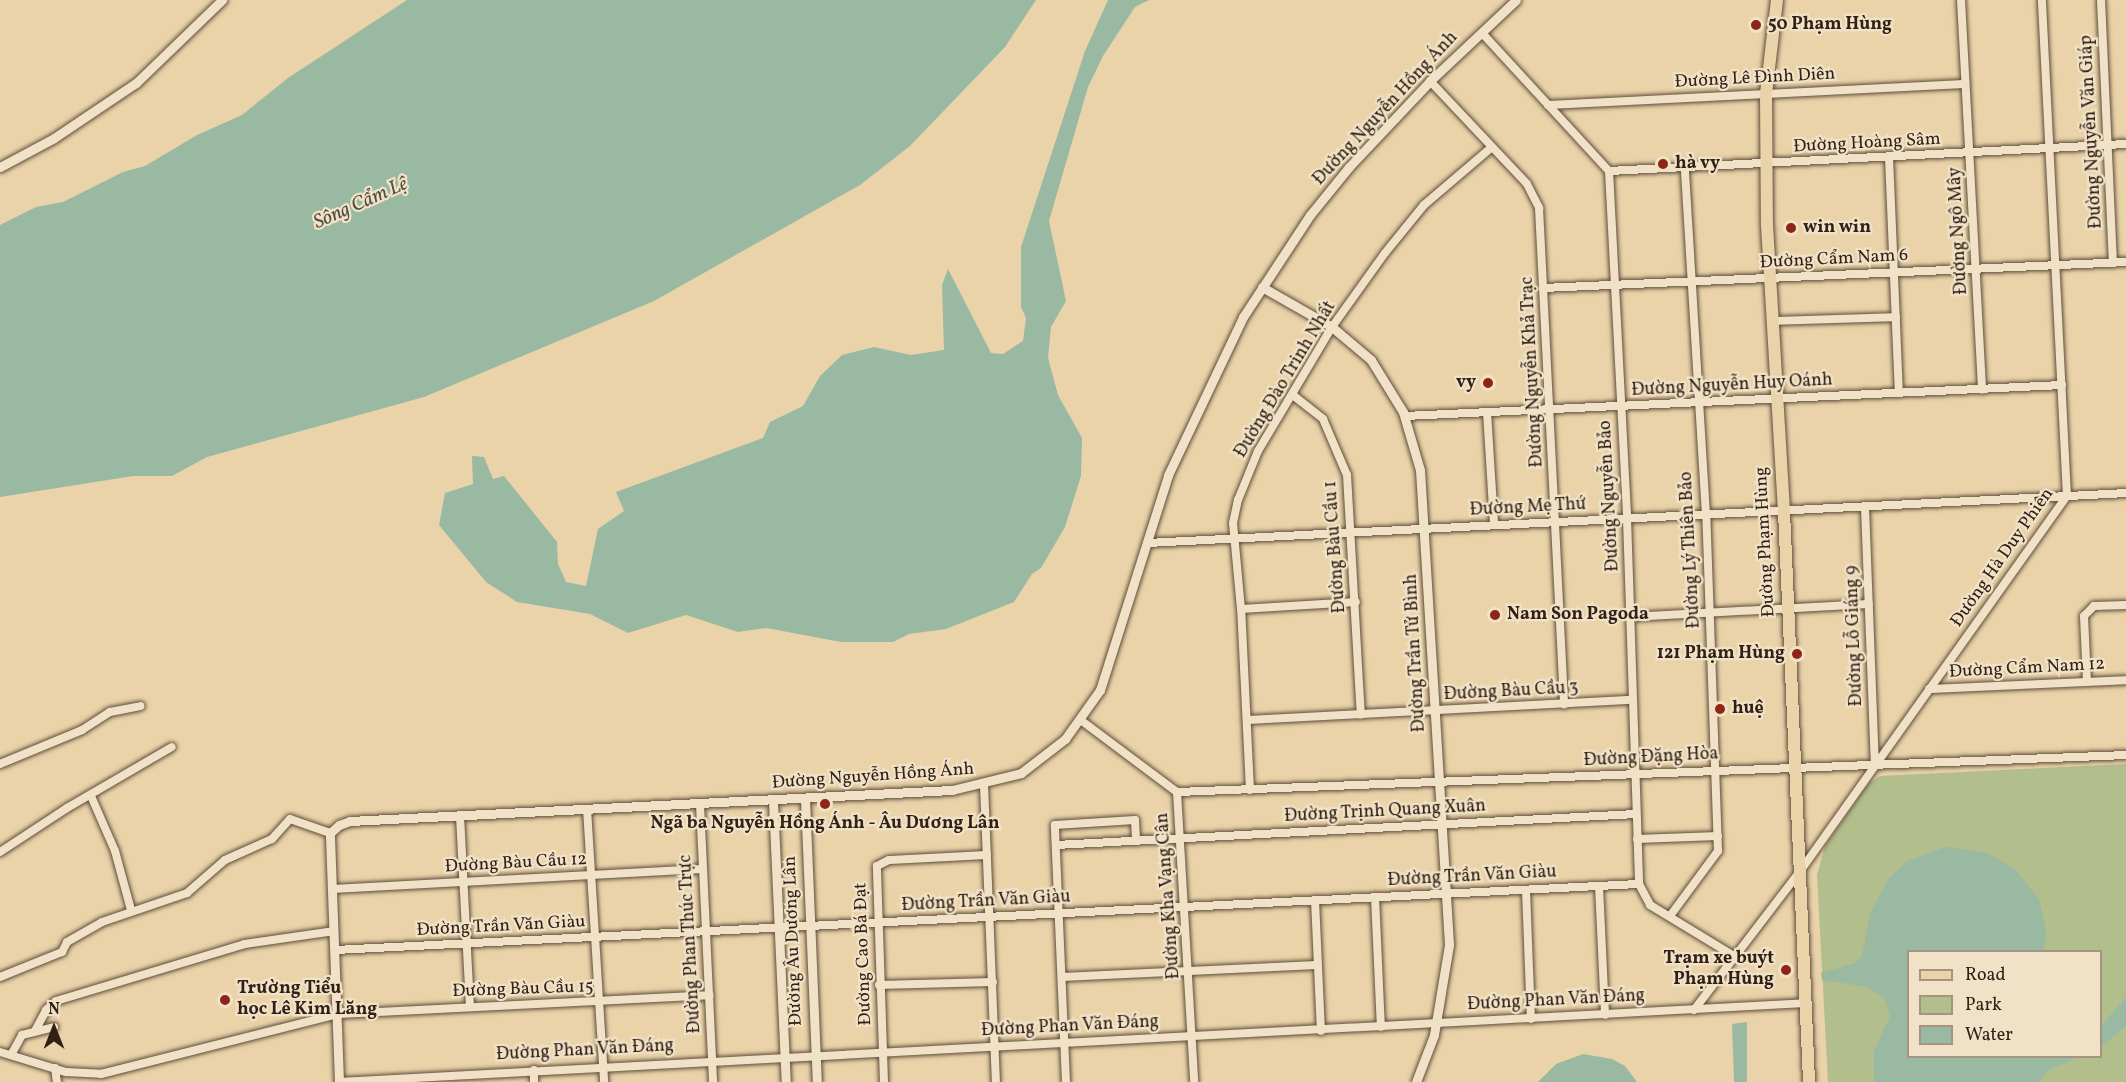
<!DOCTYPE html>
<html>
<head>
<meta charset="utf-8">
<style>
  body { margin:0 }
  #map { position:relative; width:2126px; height:1082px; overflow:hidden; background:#ead3a9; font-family:Vollkorn,serif }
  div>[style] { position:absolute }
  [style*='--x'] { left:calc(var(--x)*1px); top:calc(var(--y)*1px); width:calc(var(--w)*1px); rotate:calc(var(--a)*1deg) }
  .green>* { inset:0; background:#b2be8b }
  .water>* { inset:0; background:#99b9a2 }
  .roads { filter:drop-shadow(0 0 2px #5e4d3b) drop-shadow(0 0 2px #5e4d3b) }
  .minor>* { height:8px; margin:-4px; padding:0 4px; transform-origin:4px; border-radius:4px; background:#f1e2c7 }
  .tertiary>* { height:9px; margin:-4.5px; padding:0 4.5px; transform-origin:4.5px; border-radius:4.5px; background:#f1e2c7 }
  .primary>* { height:12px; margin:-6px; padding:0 6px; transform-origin:6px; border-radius:6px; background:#ead3a9 }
  .dots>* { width:16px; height:16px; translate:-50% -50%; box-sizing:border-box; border:3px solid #f1e2c7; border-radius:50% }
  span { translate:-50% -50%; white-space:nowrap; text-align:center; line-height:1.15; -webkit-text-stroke:4.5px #f1e2c7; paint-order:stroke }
  .poi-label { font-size:18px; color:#302016; font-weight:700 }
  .left { translate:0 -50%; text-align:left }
  .right { translate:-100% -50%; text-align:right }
  .street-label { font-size:18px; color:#302016 }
  .water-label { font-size:20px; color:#504e40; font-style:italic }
  .legend { position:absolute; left:1907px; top:950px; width:195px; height:108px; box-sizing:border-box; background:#f1e2c7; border:2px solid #a49480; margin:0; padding:8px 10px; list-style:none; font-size:18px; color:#302016 }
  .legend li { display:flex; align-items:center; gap:12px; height:30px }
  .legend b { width:30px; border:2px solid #a49480 }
  .north { position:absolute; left:24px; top:998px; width:60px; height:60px; -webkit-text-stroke:4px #f1e2c7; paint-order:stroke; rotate:0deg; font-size:16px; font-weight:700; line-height:24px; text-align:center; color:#302016 }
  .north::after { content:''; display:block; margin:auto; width:21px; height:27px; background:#302016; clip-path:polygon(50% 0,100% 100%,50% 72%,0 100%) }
</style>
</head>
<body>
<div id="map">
  <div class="green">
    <div style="clip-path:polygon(evenodd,2126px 764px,2126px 1082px,1828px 1082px,1817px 875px,1825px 846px,1868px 784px,1880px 776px,2126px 764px,1908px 952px,2100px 952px,2100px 1056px,1908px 1056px,1908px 952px)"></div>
  </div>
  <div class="water">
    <div style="clip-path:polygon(407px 0,1036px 0,1005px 47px,910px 146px,860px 185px,654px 301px,424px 397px,207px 457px,172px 476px,133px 476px,0 497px,0 225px,36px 207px,63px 202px,123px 172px,145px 166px,197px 135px,242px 115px,288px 78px)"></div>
    <div style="clip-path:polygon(1108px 0,1149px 0,1135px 7px,1103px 56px,1088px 87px,1049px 221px,1066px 301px,1051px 327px,1048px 358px,1058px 395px,1082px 438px,1081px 476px,1065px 527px,1041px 568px,1032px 574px,1014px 602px,946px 629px,909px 634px,893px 642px,841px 642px,766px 628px,738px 632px,686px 615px,628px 633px,590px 614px,517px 602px,486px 582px,439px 525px,445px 493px,473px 484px,472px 456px,484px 457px,493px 479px,504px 476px,557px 542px,558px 564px,566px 582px,586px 586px,598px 529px,624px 511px,616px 492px,763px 438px,770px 422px,803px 406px,820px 376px,842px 355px,874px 347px,911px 355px,944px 350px,942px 285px,948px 269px,991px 353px,1003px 354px,1023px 341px,1026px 318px,1021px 307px,1021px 247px,1085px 51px)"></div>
    <div style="clip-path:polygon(1946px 847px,1988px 853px,2016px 870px,2039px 899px,2046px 929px,2045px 945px,2043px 952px,1908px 952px,1908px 1056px,2078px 1057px,2047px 1071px,2040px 1082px,1874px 1082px,1874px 1051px,1890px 1016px,1885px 999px,1868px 987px,1822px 980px,1821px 973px,1855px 963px,1862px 956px,1871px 911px,1889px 878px,1907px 861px)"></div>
    <div style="clip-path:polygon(2126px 997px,2126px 1026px,2101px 1047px,2101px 1026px)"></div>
    <div style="clip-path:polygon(1747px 1022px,1747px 1082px,1734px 1082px,1732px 1024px)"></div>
    <div style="clip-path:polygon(1583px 1054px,1612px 1059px,1625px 1066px,1637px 1082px,1538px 1082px,1556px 1064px)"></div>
  </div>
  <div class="roads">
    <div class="minor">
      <div style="--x:1961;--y:0;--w:390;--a:86.9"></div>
      <div style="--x:2101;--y:0;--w:262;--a:87.4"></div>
      <div style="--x:1482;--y:33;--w:188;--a:47.4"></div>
      <div style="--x:1609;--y:171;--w:347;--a:87"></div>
      <div style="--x:1627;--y:518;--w:366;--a:88.1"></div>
      <div style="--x:1639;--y:884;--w:24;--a:62"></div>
      <div style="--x:1650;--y:905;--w:98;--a:31.3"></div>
      <div style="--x:1430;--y:81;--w:141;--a:46.7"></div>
      <div style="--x:1527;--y:184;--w:27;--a:63"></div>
      <div style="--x:1539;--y:208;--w:497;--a:87.1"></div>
      <div style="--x:1548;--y:105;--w:417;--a:-2.9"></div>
      <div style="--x:1889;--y:157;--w:236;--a:87.6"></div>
      <div style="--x:1609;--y:171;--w:518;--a:-2.99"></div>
      <div style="--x:1543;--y:288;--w:584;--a:-2.55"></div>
      <div style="--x:1772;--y:321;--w:124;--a:-1.8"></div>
      <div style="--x:1294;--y:396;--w:37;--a:38"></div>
      <div style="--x:1323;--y:419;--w:61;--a:66.8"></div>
      <div style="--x:1347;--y:475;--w:240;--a:86.7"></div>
      <div style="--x:1487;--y:412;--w:112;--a:86.4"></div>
      <div style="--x:1405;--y:416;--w:658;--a:-2.7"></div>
      <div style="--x:1865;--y:507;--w:256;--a:87.8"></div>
      <div style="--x:1147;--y:543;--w:980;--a:-2.92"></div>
      <div style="--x:1241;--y:609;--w:115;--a:-3.5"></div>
      <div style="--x:1630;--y:617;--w:239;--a:-3.1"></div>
      <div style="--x:2087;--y:682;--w:66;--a:-92.6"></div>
      <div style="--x:2084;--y:616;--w:14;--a:-45"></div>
      <div style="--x:2094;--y:606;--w:32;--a:-2"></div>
      <div style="--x:1929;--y:689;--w:197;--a:-2.6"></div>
      <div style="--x:1247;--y:720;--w:386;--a:-3"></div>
      <div style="--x:1082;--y:721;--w:119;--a:36.8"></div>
      <div style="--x:1177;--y:792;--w:290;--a:86.6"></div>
      <div style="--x:0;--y:764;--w:89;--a:-22.5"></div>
      <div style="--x:82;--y:730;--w:33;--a:-33"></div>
      <div style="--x:110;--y:712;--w:31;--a:-11"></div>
      <div style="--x:984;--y:785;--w:297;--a:87.7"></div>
      <div style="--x:1250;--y:790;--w:181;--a:-92.8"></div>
      <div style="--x:1241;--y:609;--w:86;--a:-95.3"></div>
      <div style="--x:1233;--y:523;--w:24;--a:-78"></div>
      <div style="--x:1238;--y:500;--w:53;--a:-67.8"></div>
      <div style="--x:1258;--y:451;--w:144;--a:-59.2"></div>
      <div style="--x:1332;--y:327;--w:91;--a:-54.4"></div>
      <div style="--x:1385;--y:253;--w:62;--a:-50.9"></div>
      <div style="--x:1424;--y:205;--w:89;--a:-40.5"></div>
      <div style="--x:1177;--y:792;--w:950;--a:-2.23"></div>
      <div style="--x:91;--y:796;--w:60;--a:66.4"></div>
      <div style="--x:115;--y:851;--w:61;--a:74.8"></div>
      <div style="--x:700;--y:804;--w:278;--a:87.3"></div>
      <div style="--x:587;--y:809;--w:274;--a:86.4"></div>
      <div style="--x:460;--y:816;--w:191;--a:87"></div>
      <div style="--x:1637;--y:839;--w:81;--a:-2.1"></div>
      <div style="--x:1056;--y:845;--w:581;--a:-3.06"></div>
      <div style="--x:0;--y:852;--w:80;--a:-33.3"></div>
      <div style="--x:67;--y:808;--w:121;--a:-30.2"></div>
      <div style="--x:1599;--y:886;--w:129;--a:87.3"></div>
      <div style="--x:332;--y:889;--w:371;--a:-3.1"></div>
      <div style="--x:1526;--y:890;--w:129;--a:87.8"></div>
      <div style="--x:1375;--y:897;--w:130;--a:87.4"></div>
      <div style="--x:1315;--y:900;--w:131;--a:87.4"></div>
      <div style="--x:1670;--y:916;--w:81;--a:-53.6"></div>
      <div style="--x:1718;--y:851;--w:336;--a:-92"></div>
      <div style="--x:1706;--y:515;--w:348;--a:-93.5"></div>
      <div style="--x:335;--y:950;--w:1306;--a:-2.9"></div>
      <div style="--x:0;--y:977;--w:67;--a:-22"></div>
      <div style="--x:62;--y:952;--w:11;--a:-63"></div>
      <div style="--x:67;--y:942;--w:40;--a:-29.7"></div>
      <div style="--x:102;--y:922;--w:90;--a:-18.8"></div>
      <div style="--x:187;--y:893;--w:50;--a:-41"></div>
      <div style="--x:225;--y:860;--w:51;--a:-24.1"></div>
      <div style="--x:272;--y:839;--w:27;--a:-48"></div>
      <div style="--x:290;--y:819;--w:42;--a:19.3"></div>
      <div style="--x:1062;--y:977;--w:255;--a:-2.7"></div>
      <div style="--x:879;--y:985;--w:114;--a:-1.5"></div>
      <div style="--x:1694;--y:1010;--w:176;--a:-52.6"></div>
      <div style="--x:1801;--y:870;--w:459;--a:-54.6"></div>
      <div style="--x:2067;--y:496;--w:497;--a:-92.9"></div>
      <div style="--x:35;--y:1031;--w:24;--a:-62"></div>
      <div style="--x:46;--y:1010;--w:13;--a:-42"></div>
      <div style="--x:56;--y:1001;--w:197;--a:-16.8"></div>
      <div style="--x:245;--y:944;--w:90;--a:-8.3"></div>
      <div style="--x:0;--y:1052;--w:69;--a:16.9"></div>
      <div style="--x:66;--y:1072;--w:35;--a:3"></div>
      <div style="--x:101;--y:1074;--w:244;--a:-14.2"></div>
      <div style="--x:338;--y:1014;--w:372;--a:-2.9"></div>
      <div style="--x:11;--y:1055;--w:23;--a:-61"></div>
      <div style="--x:22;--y:1035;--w:33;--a:-14"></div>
      <div style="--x:55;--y:1068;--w:14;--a:82"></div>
      <div style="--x:534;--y:1070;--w:12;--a:90"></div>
      <div style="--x:339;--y:1082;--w:1468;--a:-3.08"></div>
      <div style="--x:884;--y:1082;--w:216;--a:-91.9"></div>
      <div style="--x:877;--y:866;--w:13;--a:-27"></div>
      <div style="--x:889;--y:860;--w:98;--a:-2.9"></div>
      <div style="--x:1066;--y:1082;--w:257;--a:-92.5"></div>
      <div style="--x:1055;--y:825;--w:80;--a:-3.6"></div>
      <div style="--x:1135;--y:820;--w:20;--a:87"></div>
    </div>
    <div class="tertiary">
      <div style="--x:0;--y:167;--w:61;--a:-28.2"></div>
      <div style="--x:54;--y:138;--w:99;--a:-33.9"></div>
      <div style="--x:136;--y:83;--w:120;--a:-44"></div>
      <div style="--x:1262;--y:287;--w:81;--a:29.7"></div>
      <div style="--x:1332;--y:327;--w:51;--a:40.2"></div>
      <div style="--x:1371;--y:360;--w:61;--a:58.4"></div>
      <div style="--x:1403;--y:412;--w:60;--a:73.7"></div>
      <div style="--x:1420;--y:470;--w:476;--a:86.5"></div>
      <div style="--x:1449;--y:945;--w:91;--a:99.5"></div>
      <div style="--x:1434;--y:1035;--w:50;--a:111"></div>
      <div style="--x:805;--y:799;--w:283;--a:87.6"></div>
      <div style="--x:773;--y:801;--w:281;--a:87.4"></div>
      <div style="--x:339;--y:1082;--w:249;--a:-92.1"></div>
      <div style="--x:330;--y:833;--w:12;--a:-42"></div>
      <div style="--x:339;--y:825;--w:12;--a:-20"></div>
      <div style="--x:350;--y:821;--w:603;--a:-2.95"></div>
      <div style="--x:952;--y:790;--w:71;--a:-13.8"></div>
      <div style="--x:1021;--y:773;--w:56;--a:-37.7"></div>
      <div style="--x:1065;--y:739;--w:60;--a:-54.5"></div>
      <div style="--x:1100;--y:690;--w:225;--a:-72.4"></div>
      <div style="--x:1168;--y:475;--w:175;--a:-64.6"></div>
      <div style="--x:1243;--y:317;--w:122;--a:-56.7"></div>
      <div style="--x:1310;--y:215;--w:62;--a:-50.9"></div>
      <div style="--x:1349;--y:167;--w:118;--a:-46.7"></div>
      <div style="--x:1430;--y:81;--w:118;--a:-43.3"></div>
    </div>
    <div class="primary">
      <div style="--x:1777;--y:0;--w:95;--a:96.7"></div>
      <div style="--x:1766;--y:94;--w:131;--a:89.6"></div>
      <div style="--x:1767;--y:225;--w:287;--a:86.6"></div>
      <div style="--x:1784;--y:511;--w:572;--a:87.49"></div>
    </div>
  </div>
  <div class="dots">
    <div style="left:1756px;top:25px;background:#8f2418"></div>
    <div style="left:1663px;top:164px;background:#8f2418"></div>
    <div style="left:1791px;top:228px;background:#8f2418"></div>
    <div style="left:1488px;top:383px;background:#8f2418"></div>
    <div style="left:1495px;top:615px;background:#8f2418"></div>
    <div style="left:1797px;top:654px;background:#8f2418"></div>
    <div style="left:1720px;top:709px;background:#8f2418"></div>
    <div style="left:825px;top:804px;background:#8f2418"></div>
    <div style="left:1786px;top:970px;background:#8f2418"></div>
    <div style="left:225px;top:1000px;background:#8f2418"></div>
  </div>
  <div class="poi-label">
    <span class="left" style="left:1768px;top:25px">50 Phạm Hùng</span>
    <span class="left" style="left:1675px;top:164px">hà vy</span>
    <span class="left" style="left:1803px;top:228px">win win</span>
    <span class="right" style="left:1476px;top:383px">vy</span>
    <span class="left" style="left:1507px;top:615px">Nam Son Pagoda</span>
    <span class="right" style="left:1785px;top:654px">121 Phạm Hùng</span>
    <span class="left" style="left:1732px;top:709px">huệ</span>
    <span style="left:825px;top:824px">Ngã ba Nguyễn Hồng Ánh - Âu Dương Lân</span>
    <span class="right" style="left:1774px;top:970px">Trạm xe buýt<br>Phạm Hùng</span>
    <span class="left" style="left:237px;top:1000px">Trường Tiểu<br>học Lê Kim Lăng</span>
  </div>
  <div class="street-label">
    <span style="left:1755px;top:79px;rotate:-3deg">Đường Lê Đình Diên</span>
    <span style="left:1386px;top:109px;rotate:-47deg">Đường Nguyễn Hồng Ánh</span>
    <span style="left:2092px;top:132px;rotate:-93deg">Đường Nguyễn Văn Giáp</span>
    <span style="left:1867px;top:144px;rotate:-3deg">Đường Hoàng Sâm</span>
    <span style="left:1959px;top:231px;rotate:-93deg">Đường Ngô Mây</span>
    <span style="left:1834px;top:260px;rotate:-3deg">Đường Cẩm Nam 6</span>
    <span style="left:1533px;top:372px;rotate:-93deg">Đường Nguyễn Khả Trạc</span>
    <span style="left:1286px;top:380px;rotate:-59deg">Đường Đào Trinh Nhất</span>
    <span style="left:1732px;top:386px;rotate:-3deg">Đường Nguyễn Huy Oánh</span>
    <span style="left:1610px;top:496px;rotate:-93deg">Đường Nguyễn Bảo</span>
    <span style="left:1528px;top:508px;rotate:-3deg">Đường Mẹ Thứ</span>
    <span style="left:1766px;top:542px;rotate:-93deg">Đường Phạm Hùng</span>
    <span style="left:1336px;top:547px;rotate:-94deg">Đường Bàu Cầu 1</span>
    <span style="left:1691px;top:550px;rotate:-93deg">Đường Lý Thiên Bảo</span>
    <span style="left:2003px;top:558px;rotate:-55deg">Đường Hà Duy Phiên</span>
    <span style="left:1855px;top:636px;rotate:-92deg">Đường Lỗ Giáng 9</span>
    <span style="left:1416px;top:653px;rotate:-93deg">Đường Trần Tử Bình</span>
    <span style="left:2027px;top:669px;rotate:-3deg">Đường Cẩm Nam 12</span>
    <span style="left:1511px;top:692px;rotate:-3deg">Đường Bàu Cầu 3</span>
    <span style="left:1651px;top:758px;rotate:-3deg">Đường Đặng Hòa</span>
    <span style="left:873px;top:777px;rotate:-4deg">Đường Nguyễn Hồng Ánh</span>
    <span style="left:1385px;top:812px;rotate:-3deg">Đường Trịnh Quang Xuân</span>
    <span style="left:516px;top:864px;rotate:-3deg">Đường Bàu Cầu 12</span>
    <span style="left:1472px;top:877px;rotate:-3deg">Đường Trần Văn Giàu</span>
    <span style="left:1169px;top:896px;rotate:-94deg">Đường Kha Vạng Cân</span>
    <span style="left:986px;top:902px;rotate:-3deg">Đường Trần Văn Giàu</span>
    <span style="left:501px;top:927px;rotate:-3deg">Đường Trần Văn Giàu</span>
    <span style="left:794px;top:941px;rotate:-92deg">Đường Âu Dương Lân</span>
    <span style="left:691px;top:944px;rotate:-93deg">Đường Phan Thúc Trực</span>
    <span style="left:864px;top:954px;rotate:-92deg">Đường Cao Bá Đạt</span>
    <span style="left:523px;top:990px;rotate:-2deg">Đường Bàu Cầu 15</span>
    <span style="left:1556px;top:1001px;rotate:-3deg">Đường Phan Văn Đáng</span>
    <span style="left:1070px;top:1027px;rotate:-3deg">Đường Phan Văn Đáng</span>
    <span style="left:585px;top:1051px;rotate:-3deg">Đường Phan Văn Đáng</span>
  </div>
  <div class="water-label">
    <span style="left:361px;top:204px;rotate:-24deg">Sông Cẩm Lệ</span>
  </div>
  <ul class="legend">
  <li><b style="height:8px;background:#ead3a9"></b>Road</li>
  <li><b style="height:16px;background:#b2be8b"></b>Park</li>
  <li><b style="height:16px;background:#99b9a2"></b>Water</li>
  </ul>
  <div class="north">N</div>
</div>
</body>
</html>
